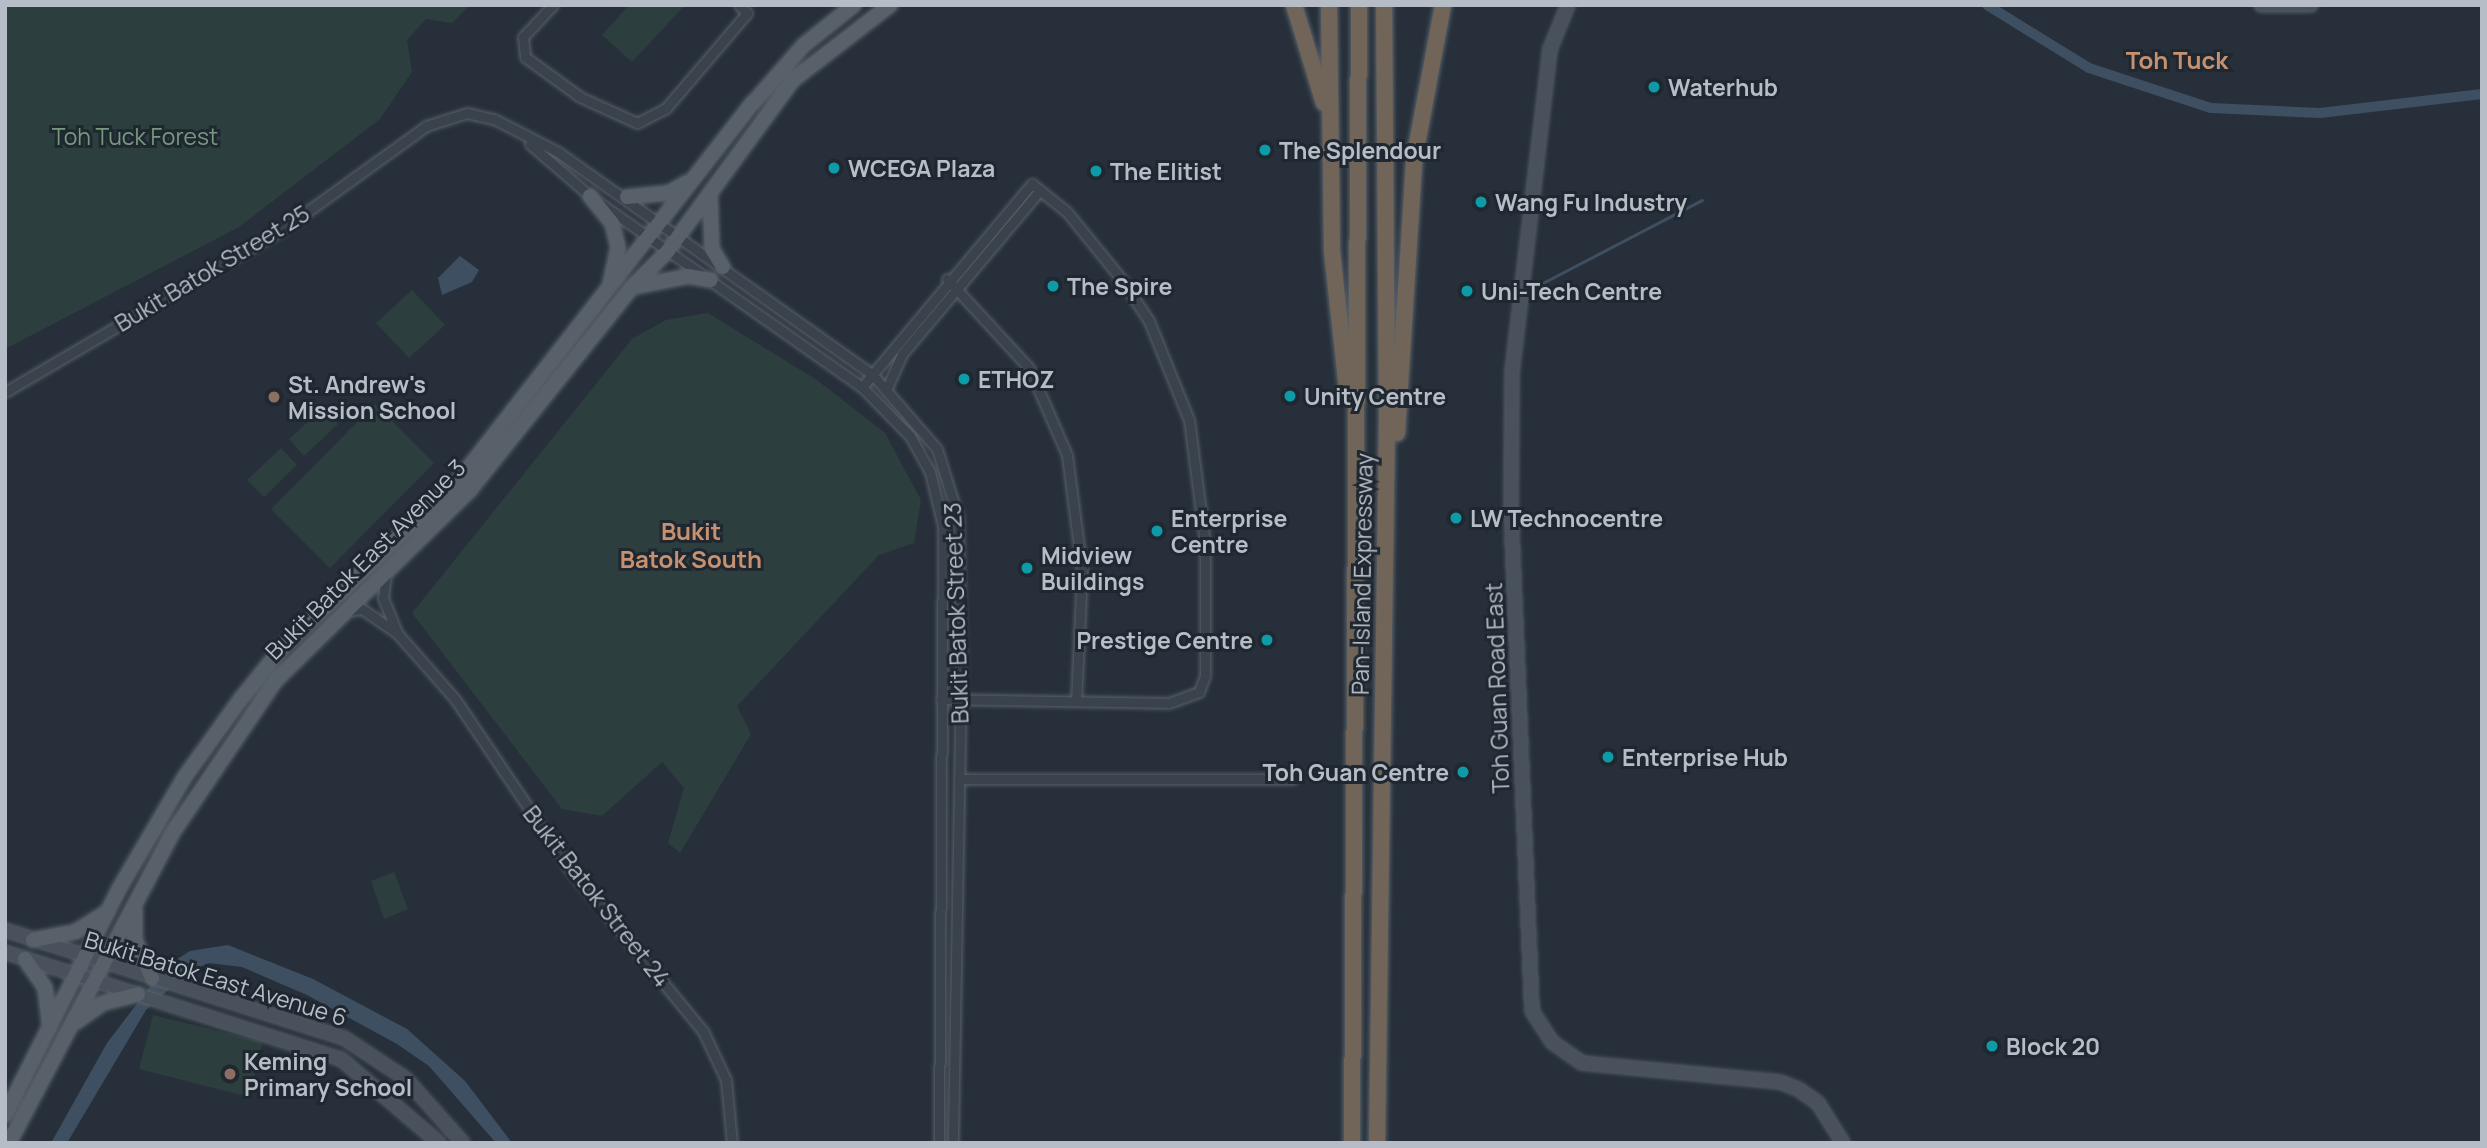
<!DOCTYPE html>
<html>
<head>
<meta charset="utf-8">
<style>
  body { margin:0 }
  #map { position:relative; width:2487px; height:1148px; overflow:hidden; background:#27303a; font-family:Manrope,sans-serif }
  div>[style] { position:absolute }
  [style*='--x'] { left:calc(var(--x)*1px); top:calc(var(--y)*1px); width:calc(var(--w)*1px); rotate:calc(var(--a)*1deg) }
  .green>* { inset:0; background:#2c3e3d }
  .water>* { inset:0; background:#3e4f61 }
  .stream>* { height:2.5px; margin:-1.25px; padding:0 1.25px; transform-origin:1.25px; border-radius:1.25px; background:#3e4f61 }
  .canal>* { height:10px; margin:-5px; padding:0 5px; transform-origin:5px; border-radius:5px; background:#3e4f61 }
  .roads { filter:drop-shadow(0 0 2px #586069) drop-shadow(0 0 2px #586069) }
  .street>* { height:9px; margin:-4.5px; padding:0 4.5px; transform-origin:4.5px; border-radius:4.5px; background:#3a424b }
  .secondary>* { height:12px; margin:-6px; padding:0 6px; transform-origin:6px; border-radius:6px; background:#49515d }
  .primary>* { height:14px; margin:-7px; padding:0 7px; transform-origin:7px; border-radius:7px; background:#58616a }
  .highway>* { height:16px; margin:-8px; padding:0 8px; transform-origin:8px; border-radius:8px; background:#706558 }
  .dots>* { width:19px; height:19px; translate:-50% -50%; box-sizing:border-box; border:4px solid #1f2730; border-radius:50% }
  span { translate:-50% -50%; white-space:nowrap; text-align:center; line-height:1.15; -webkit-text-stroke:6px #1f2730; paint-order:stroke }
  .poi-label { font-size:23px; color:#b6bdc6; font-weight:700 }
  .left { translate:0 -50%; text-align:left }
  .right { translate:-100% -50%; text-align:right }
  .park-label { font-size:23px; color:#77997e }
  .street-label { font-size:23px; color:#b6bdc6 }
  .neighbourhood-label { font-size:24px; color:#c79170; font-weight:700 }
  .frame { position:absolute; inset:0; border:7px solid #b6bdc6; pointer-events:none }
</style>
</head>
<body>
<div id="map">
  <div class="green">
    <div style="clip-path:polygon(5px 5px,470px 5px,452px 23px,426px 19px,407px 40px,412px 72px,380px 119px,239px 227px,5px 349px)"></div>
    <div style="clip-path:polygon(629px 5px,685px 5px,632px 62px,602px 35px)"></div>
    <div style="clip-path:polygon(412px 290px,445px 325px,409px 358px,376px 323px)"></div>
    <div style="clip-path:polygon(708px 313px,817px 380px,885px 433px,921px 500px,914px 543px,879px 555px,737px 706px,751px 734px,680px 853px,668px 843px,684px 788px,662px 762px,602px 816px,562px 809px,412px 613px,632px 339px,666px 320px)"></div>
    <div style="clip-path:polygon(375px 404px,434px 463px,330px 568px,271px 509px)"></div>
    <div style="clip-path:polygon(323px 408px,338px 424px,304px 456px,289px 439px)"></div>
    <div style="clip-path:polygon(281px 448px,297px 465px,264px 497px,247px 480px)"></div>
    <div style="clip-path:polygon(394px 872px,408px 909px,384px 919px,371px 881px)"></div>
    <div style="clip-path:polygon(153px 1015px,263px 1042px,249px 1097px,139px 1069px)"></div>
  </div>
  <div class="water">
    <div style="clip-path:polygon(460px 256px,479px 270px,472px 282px,442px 295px,438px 278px)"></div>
    <div style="clip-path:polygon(228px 945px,313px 979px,407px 1029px,465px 1081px,512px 1143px,496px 1143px,429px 1066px,397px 1044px,307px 995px,242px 967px,209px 963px,188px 972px,146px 1010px,67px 1143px,51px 1143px,107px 1043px,165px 967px,190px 951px)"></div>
  </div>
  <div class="stream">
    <div style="--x:1535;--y:287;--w:188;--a:-27.5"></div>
  </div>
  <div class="canal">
    <div style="--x:1987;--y:5;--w:120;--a:31.7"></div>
    <div style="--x:2089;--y:68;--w:128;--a:18.2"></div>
    <div style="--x:2211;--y:108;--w:109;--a:2.6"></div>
    <div style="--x:2320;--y:113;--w:163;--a:-6.7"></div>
  </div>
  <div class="roads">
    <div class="street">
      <div style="--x:553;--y:5;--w:44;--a:133.2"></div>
      <div style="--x:523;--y:37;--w:20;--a:84"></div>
      <div style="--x:525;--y:57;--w:68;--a:36"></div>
      <div style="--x:580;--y:97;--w:63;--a:24.5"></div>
      <div style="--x:637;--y:123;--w:33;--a:-27"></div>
      <div style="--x:666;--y:108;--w:125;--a:-49.5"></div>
      <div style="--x:747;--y:13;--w:11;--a:-135"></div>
      <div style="--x:530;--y:144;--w:79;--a:40.9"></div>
      <div style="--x:590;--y:196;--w:332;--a:35.1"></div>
      <div style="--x:862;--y:387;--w:69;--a:45.6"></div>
      <div style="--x:910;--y:436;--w:41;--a:60.9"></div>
      <div style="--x:930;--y:472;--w:56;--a:76.5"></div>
      <div style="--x:943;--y:526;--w:617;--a:90.37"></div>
      <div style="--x:947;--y:279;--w:121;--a:47.3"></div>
      <div style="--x:1029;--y:368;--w:95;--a:66.4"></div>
      <div style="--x:1067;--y:455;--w:117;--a:82.6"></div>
      <div style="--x:1082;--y:571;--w:130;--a:92.6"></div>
      <div style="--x:862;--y:387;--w:265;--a:-50.1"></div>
      <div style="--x:1032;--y:184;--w:45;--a:38.7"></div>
      <div style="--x:1067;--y:212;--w:87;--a:51"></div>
      <div style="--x:1122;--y:280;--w:49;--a:56.6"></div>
      <div style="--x:1149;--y:321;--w:107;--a:68"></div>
      <div style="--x:1189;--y:420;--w:125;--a:82.6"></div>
      <div style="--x:1205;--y:544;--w:132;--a:90"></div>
      <div style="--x:1205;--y:676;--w:17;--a:111"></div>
      <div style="--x:1199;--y:692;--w:33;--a:160"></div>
      <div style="--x:1168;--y:703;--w:227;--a:-179"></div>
      <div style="--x:887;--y:388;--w:37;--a:-66"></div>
      <div style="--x:902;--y:354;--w:214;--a:-49.9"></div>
      <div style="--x:5;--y:392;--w:326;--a:-30.4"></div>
      <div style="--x:286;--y:227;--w:173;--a:-35.8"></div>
      <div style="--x:426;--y:126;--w:43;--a:-17.6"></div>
      <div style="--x:467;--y:113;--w:28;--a:13"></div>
      <div style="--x:494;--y:119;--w:72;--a:27.3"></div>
      <div style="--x:558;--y:152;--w:385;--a:35.3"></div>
      <div style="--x:872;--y:374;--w:99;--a:49.1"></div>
      <div style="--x:937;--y:449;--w:71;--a:72.8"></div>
      <div style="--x:958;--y:517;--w:161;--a:88.9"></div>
      <div style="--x:961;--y:678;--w:465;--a:91"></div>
      <div style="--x:386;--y:574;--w:24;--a:97"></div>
      <div style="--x:383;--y:598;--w:38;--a:68"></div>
      <div style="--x:348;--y:611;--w:14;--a:-8"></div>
      <div style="--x:362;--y:609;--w:42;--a:34.4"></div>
      <div style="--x:397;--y:633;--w:88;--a:48.7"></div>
      <div style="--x:455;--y:699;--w:204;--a:56"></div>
      <div style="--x:569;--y:868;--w:211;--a:50.6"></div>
      <div style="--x:703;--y:1031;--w:54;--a:64.9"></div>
      <div style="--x:726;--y:1080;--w:63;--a:84.6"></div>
      <div style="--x:959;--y:779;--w:334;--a:0"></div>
    </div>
    <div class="secondary">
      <div style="--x:1568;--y:5;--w:48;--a:112.2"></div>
      <div style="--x:1550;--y:49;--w:327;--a:96.7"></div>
      <div style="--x:1512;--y:374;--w:136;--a:90.4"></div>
      <div style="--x:1511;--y:510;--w:501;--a:87.6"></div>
      <div style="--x:1532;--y:1011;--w:37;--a:57"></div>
      <div style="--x:1552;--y:1042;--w:37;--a:35"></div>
      <div style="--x:1582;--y:1063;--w:199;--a:5.5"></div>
      <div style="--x:1780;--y:1082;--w:19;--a:21"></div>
      <div style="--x:1798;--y:1089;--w:24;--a:35"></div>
      <div style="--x:1818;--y:1103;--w:47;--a:58"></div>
      <div style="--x:2261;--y:5;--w:50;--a:0"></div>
      <div style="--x:5;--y:930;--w:356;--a:17.7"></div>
      <div style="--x:344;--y:1038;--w:74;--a:33.5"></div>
      <div style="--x:406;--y:1079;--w:86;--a:48.3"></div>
      <div style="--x:5;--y:952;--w:353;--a:17.7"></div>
      <div style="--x:341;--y:1059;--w:129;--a:40.6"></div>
    </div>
    <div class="primary">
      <div style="--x:710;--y:193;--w:56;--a:88"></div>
      <div style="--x:712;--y:249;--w:21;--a:59"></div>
      <div style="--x:590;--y:196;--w:35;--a:51"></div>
      <div style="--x:612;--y:223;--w:25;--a:76"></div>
      <div style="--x:618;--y:247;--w:39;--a:102"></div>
      <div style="--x:627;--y:197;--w:41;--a:-5.6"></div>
      <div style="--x:668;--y:193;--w:21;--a:-29"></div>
      <div style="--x:634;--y:287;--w:55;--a:-11.5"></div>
      <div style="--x:688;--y:276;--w:23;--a:10"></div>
      <div style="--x:135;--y:910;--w:30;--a:90"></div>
      <div style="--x:135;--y:940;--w:42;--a:65.9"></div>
      <div style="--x:33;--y:940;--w:43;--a:-10.8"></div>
      <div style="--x:75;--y:932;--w:39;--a:-32"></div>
      <div style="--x:25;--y:959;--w:35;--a:55"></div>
      <div style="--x:45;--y:988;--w:40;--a:82.9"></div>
      <div style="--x:76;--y:1022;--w:33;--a:-35"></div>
      <div style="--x:103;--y:1003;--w:36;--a:-14"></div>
      <div style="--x:5;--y:1115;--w:253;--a:-63.2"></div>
      <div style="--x:119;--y:889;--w:129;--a:-59.6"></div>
      <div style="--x:184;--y:778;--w:96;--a:-54.3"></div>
      <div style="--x:240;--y:700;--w:65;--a:-51.2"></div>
      <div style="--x:281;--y:649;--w:245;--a:-43.5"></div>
      <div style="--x:459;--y:480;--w:478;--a:-52.1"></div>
      <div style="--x:753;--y:103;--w:77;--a:-48.7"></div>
      <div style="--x:804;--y:45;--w:64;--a:-38.7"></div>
      <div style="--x:9;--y:1143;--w:352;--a:-62.2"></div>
      <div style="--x:173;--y:832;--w:184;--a:-55.9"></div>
      <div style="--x:276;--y:680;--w:272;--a:-44.4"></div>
      <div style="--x:470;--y:490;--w:260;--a:-51.4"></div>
      <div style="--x:632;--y:287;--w:49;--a:-45"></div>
      <div style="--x:667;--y:252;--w:213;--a:-53.8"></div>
      <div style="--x:793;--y:80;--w:123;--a:-37.7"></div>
    </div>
    <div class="highway">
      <div style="--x:1294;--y:5;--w:102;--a:73"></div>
      <div style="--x:1329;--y:5;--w:246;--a:89.3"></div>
      <div style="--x:1332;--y:251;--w:138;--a:83.8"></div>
      <div style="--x:1397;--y:433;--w:274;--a:-86.4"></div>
      <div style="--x:1414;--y:160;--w:158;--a:-79.4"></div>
      <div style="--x:1352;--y:1143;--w:1138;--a:-89.65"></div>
      <div style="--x:1377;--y:1143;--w:724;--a:-89.21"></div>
      <div style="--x:1387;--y:419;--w:414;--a:-90.4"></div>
    </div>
  </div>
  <div class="dots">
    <div style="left:1654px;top:87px;background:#0f9aa8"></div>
    <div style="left:1265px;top:150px;background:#0f9aa8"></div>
    <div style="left:834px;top:168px;background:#0f9aa8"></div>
    <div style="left:1096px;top:171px;background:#0f9aa8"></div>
    <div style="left:1481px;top:202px;background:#0f9aa8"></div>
    <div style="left:1053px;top:286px;background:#0f9aa8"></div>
    <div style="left:1467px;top:291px;background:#0f9aa8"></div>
    <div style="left:964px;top:379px;background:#0f9aa8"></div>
    <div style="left:1290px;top:396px;background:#0f9aa8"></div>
    <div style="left:274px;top:397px;background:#8d6e63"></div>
    <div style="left:1456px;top:518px;background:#0f9aa8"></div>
    <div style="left:1157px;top:531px;background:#0f9aa8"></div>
    <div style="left:1027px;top:568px;background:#0f9aa8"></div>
    <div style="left:1267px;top:640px;background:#0f9aa8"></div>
    <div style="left:1608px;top:757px;background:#0f9aa8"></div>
    <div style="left:1463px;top:772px;background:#0f9aa8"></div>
    <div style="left:1992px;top:1046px;background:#0f9aa8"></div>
    <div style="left:230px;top:1074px;background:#8d6e63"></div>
  </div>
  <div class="poi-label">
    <span class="left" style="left:1668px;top:87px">Waterhub</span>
    <span class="left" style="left:1279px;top:150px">The Splendour</span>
    <span class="left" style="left:848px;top:168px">WCEGA Plaza</span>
    <span class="left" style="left:1110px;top:171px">The Elitist</span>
    <span class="left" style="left:1495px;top:202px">Wang Fu Industry</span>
    <span class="left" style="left:1067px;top:286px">The Spire</span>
    <span class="left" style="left:1481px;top:291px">Uni-Tech Centre</span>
    <span class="left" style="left:978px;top:379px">ETHOZ</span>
    <span class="left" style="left:288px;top:397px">St. Andrew's<br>Mission School</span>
    <span class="left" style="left:1304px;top:396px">Unity Centre</span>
    <span class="left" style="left:1171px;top:531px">Enterprise<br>Centre</span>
    <span class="left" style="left:1470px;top:518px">LW Technocentre</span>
    <span class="left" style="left:1041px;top:568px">Midview<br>Buildings</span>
    <span class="right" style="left:1253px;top:640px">Prestige Centre</span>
    <span class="left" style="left:1622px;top:757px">Enterprise Hub</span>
    <span class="right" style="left:1449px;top:772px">Toh Guan Centre</span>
    <span class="left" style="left:2006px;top:1046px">Block 20</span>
    <span class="left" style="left:244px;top:1074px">Keming<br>Primary School</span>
  </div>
  <div class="park-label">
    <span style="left:135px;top:136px">Toh Tuck Forest</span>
  </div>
  <div class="street-label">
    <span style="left:212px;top:268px;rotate:-31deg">Bukit Batok Street 25</span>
    <span style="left:365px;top:559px;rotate:-45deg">Bukit Batok East Avenue 3</span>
    <span style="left:1362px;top:574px;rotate:-89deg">Pan-Island Expressway</span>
    <span style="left:956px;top:613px;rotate:-92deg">Bukit Batok Street 23</span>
    <span style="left:1497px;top:688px;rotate:-92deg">Toh Guan Road East</span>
    <span style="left:597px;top:896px;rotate:52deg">Bukit Batok Street 24</span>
    <span style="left:216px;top:978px;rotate:17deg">Bukit Batok East Avenue 6</span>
  </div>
  <div class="neighbourhood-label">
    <span style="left:2177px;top:60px">Toh Tuck</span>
    <span style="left:691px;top:545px">Bukit<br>Batok South</span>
  </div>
  <div class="frame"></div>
</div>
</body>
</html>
